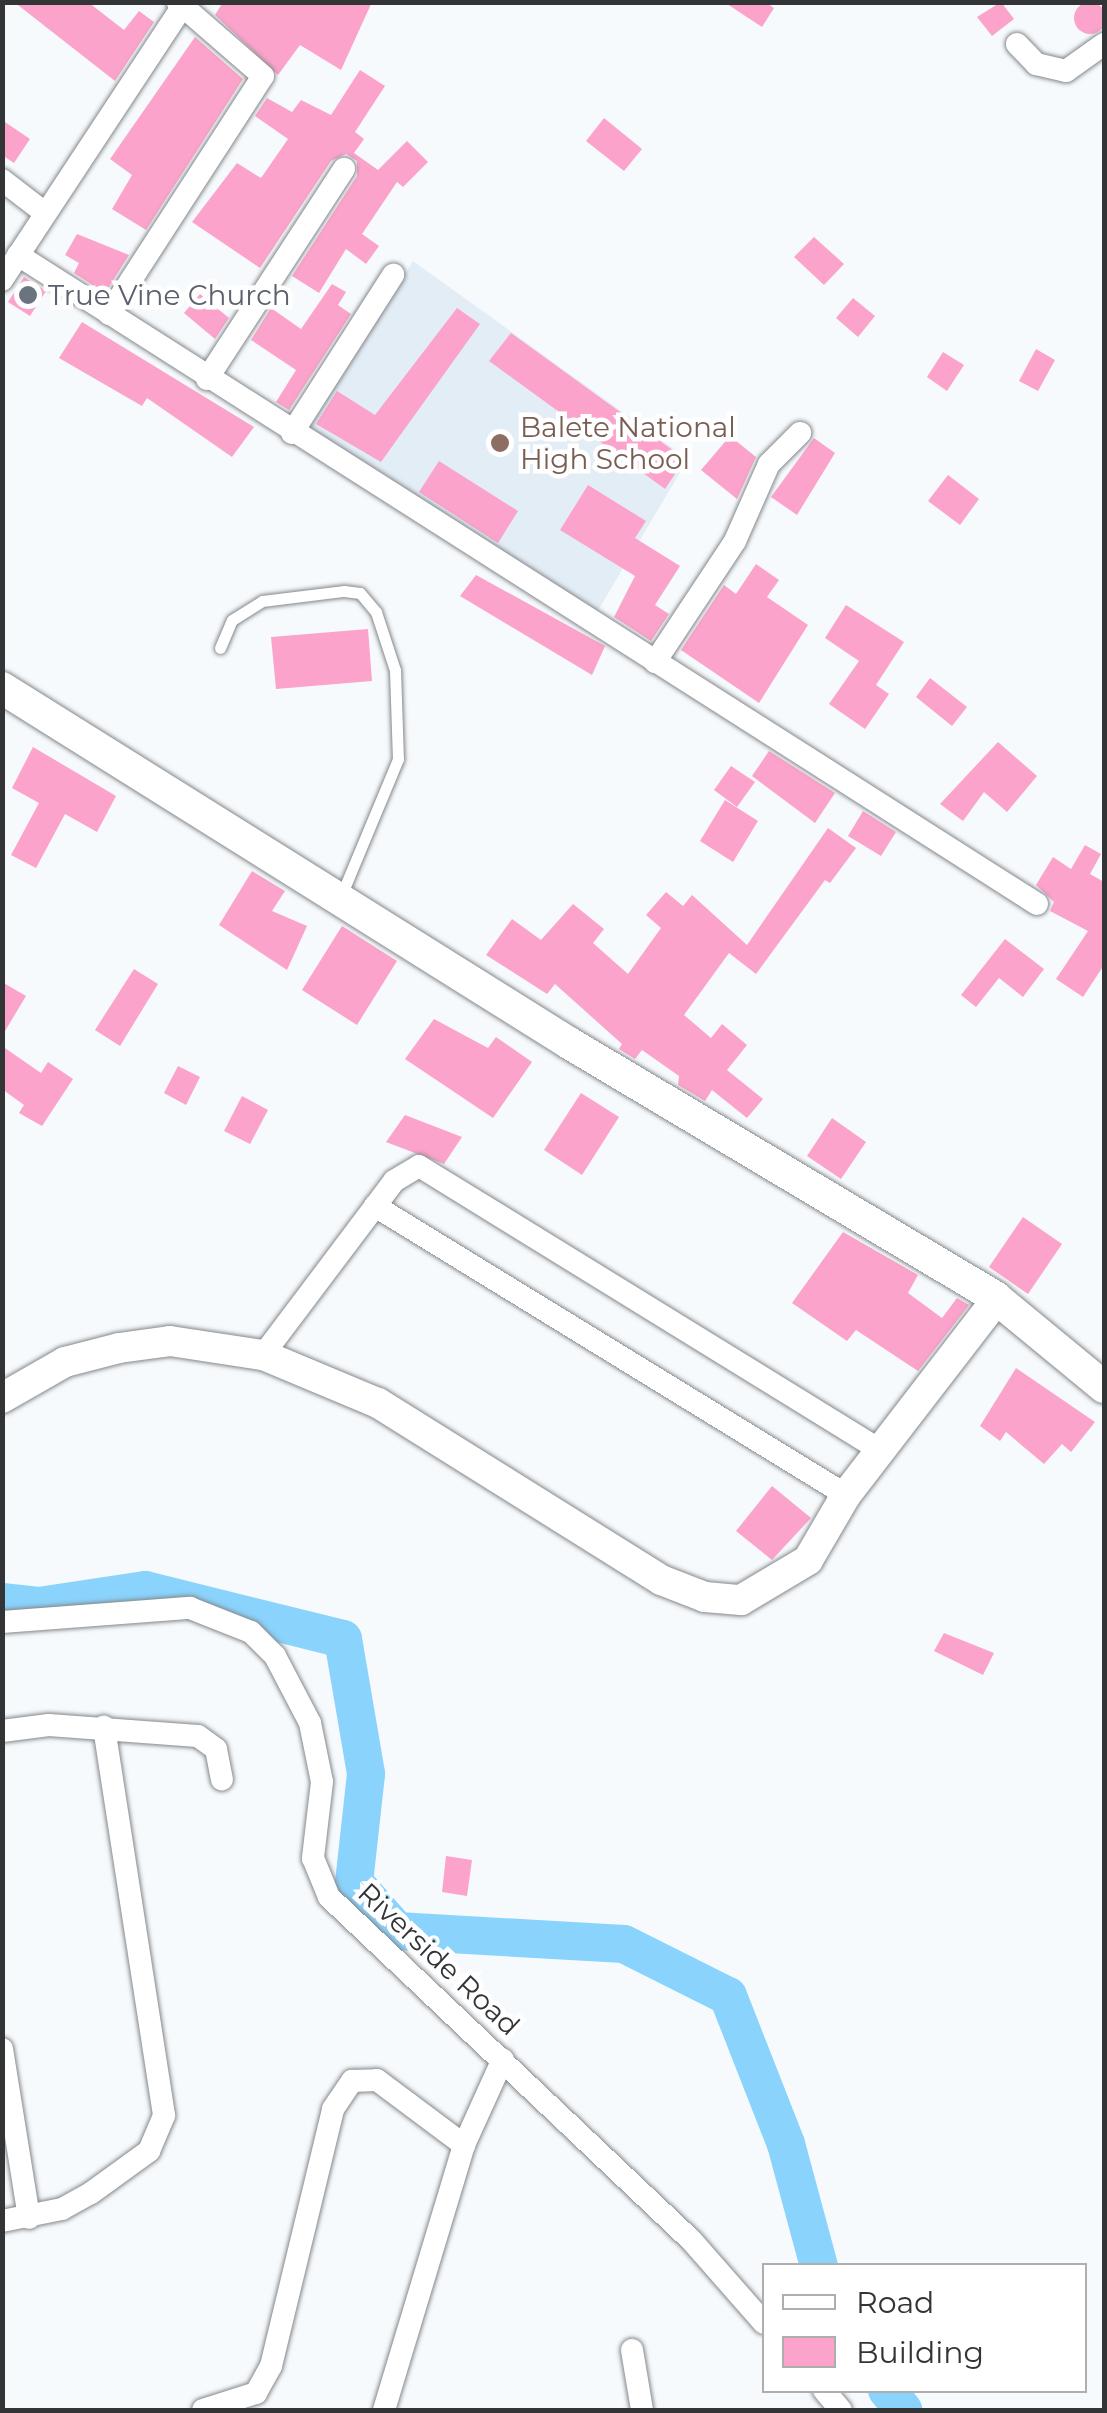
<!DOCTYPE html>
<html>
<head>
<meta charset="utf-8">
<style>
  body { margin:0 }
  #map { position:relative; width:1107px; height:2413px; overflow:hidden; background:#f6fafd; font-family:Montserrat,sans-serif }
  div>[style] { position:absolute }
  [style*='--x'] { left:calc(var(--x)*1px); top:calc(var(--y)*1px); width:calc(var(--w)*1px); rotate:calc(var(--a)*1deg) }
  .built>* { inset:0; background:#e3edf5 }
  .river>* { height:38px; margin:-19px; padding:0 19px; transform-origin:19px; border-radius:19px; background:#8ad3fc }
  .building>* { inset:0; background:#fba3cb }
  .round { border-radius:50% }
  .roads { filter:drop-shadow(0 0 2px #85888b) drop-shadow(0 0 2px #85888b) }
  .service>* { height:11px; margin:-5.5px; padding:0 5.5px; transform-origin:5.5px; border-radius:5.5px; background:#fff }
  .minor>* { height:22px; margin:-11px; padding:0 11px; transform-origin:11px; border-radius:11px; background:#fff }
  .tertiary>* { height:30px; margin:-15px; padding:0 15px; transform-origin:15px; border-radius:15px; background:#fff }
  .secondary>* { height:32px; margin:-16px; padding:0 16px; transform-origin:16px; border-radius:16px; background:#fff }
  .dots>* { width:28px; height:28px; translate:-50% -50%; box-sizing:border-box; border:5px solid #fff; border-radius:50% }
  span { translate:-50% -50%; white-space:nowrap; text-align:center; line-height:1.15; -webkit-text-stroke:9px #fff; paint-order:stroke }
  .worship-label { font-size:28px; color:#5b616d }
  .left { translate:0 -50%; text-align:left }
  .education-label { font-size:28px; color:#785e54 }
  .street-label { font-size:28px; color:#323435 }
  .frame { position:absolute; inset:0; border:5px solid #323435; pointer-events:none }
  .legend { position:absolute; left:762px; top:2263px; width:325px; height:130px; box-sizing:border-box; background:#fff; border:2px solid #adaeae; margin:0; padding:12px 18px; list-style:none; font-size:30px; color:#323435 }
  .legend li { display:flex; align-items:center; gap:20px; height:50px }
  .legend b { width:50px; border:2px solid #adaeae }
</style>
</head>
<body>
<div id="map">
  <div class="built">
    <div style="clip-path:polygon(413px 261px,688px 459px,597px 612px,309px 428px)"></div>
  </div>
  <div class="river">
    <div style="--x:2;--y:1602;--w:37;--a:6"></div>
    <div style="--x:39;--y:1606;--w:107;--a:-8.6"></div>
    <div style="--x:145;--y:1590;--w:204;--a:13.9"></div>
    <div style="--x:343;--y:1639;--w:137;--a:80.3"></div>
    <div style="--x:366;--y:1774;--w:109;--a:96.3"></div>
    <div style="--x:354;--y:1882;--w:65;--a:48.7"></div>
    <div style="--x:397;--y:1931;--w:227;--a:3.3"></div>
    <div style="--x:624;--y:1944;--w:116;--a:26.6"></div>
    <div style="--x:728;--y:1996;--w:159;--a:68.6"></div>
    <div style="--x:786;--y:2144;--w:126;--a:74.9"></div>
    <div style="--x:887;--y:2390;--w:26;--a:51"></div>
  </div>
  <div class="building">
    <div class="round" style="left:1074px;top:2px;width:32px;height:32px"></div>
    <div style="clip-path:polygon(14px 2px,88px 2px,124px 30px,139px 11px,154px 22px,115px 81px)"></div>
    <div style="clip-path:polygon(223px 2px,372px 2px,341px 70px,300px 45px,278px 75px,215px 15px)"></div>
    <div style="clip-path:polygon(724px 2px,765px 2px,774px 8px,762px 27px)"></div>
    <div style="clip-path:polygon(1001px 2px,1014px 19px,992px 36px,977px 17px)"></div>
    <div style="clip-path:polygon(195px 37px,243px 79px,146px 230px,112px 209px,132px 175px,110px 159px)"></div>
    <div style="clip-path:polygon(360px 70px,385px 86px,355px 132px,364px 139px,354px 153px,378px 170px,407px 141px,428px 162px,403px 187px,397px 182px,362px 234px,379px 246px,366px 264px,346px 249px,319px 293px,292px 276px,357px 176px,357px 161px,346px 154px,331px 161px,260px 268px,192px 222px,237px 163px,261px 178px,288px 139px,255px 116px,267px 98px,292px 112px,301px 100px,331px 115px)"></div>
    <div style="clip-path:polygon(604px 118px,642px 149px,624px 171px,586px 141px)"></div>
    <div style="clip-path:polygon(2px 120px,30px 139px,14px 163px,2px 155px)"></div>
    <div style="clip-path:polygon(77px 234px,129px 255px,105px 293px,74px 273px,79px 263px,65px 255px)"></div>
    <div style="clip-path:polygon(814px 237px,844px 264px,824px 285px,794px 257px)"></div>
    <div style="clip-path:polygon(24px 277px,46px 291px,30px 316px,8px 302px)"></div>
    <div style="clip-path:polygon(332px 284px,346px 292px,338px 305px,351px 314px,289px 410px,276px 402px,296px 370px,251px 340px,271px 308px,301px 329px)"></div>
    <div style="clip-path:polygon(200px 294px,229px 318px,215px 339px,184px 313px)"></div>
    <div style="clip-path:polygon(853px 298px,875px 316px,858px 337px,836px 318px)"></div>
    <div style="clip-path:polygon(457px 308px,480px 324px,381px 462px,316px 424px,337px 391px,375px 415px)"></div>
    <div style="clip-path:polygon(82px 322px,254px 427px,232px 457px,147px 398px,142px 406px,59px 358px)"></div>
    <div style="clip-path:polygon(511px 333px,685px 459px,665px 489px,489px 361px)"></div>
    <div style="clip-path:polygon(1036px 349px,1055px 360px,1038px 391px,1019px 381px)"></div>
    <div style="clip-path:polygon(943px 352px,964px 365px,947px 391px,927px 377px)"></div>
    <div style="clip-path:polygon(730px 436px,756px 457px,737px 499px,701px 470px)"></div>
    <div style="clip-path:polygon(814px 438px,835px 453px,797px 515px,771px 497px)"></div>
    <div style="clip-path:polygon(439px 461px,518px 511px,498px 543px,419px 492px)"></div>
    <div style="clip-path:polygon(948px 475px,979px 499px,960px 525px,928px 501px)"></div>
    <div style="clip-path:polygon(588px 485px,646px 521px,635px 538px,680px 566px,655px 605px,669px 614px,651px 641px,614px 617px,635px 576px,560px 530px)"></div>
    <div style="clip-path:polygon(756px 564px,779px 580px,767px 597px,808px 625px,759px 703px,681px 650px,724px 585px,736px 594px)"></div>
    <div style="clip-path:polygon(476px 575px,605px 646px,592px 675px,460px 596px)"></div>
    <div style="clip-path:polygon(846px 605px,904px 642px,876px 685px,889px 694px,865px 729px,829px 704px,859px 661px,825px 638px)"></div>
    <div style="clip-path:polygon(368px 629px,372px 681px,276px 689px,271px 637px)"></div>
    <div style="clip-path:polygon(930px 678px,967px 707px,952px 726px,916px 697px)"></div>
    <div style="clip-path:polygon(998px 742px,1037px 776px,1007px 812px,984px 792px,963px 821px,940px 804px)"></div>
    <div style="clip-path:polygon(33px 747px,116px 796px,97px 832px,65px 814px,36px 868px,11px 855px,39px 803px,12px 788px)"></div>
    <div style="clip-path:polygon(769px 751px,835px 793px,815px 823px,752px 776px)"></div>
    <div style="clip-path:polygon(731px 766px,755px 782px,737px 807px,714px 790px)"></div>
    <div style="clip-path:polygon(725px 800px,758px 821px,733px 862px,700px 841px)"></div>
    <div style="clip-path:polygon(863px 811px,896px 832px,881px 856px,848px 836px)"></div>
    <div style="clip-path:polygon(828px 828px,856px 848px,830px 883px,825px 880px,756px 974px,729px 953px,684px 1015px,711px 1038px,722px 1024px,747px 1045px,727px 1070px,763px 1099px,747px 1118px,712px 1090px,705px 1101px,678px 1085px,679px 1076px,642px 1050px,635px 1059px,619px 1049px,622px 1044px,555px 984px,547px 994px,486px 955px,512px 919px,541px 940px,573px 904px,604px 929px,593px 943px,628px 974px,661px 928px,646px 915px,666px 892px,683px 906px,692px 895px,747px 945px)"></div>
    <div style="clip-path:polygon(1085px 845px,1101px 854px,1090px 874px,1104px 882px,1104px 965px,1083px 997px,1056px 979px,1088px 931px,1050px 911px,1054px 902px,1036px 885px,1053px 857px,1071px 869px)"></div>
    <div style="clip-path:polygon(252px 871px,285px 891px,272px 911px,307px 926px,287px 970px,219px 925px)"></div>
    <div style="clip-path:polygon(342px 926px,397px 961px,357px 1025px,302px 990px)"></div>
    <div style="clip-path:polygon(1005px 939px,1044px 969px,1023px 997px,999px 978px,976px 1007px,961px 995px)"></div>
    <div style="clip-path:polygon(134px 969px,158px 984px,120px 1046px,95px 1030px)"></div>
    <div style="clip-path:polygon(2px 982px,26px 996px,2px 1036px)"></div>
    <div style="clip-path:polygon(434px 1019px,488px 1048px,496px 1037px,532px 1062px,493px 1118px,405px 1059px)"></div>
    <div style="clip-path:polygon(2px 1046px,41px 1073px,48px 1062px,73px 1079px,42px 1126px,19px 1113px,24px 1105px,2px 1089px)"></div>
    <div style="clip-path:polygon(178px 1066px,200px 1077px,186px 1105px,164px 1093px)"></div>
    <div style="clip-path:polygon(581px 1093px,619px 1117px,582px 1175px,544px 1150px)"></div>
    <div style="clip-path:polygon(242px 1096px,268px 1110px,250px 1144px,224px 1131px)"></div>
    <div style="clip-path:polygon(405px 1115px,462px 1137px,444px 1164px,386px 1142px)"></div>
    <div style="clip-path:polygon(832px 1118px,866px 1142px,841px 1179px,807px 1156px)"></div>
    <div style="clip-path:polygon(1023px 1217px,1062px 1244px,1028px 1294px,989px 1267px)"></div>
    <div style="clip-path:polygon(843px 1232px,918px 1275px,908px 1293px,942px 1318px,957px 1298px,969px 1305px,918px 1371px,856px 1330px,847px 1341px,792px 1303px)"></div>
    <div style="clip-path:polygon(1016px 1368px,1095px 1422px,1071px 1452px,1062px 1444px,1044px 1464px,1006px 1432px,1000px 1441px,980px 1426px)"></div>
    <div style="clip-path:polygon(772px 1486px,811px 1518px,772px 1560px,736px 1531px)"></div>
    <div style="clip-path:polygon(944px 1633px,994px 1653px,983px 1675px,934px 1651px)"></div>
    <div style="clip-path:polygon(446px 1856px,472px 1860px,467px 1896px,442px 1892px)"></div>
  </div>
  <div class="roads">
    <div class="service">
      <div style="--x:220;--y:648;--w:30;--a:-67"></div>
      <div style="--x:232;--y:620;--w:36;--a:-32"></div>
      <div style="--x:262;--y:601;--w:83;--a:-7"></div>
      <div style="--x:344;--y:591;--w:16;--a:7"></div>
      <div style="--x:360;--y:593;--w:25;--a:50"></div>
      <div style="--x:376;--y:612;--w:61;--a:71.9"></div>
      <div style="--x:395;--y:670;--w:89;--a:88.1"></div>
      <div style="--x:398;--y:759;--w:148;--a:112.6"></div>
    </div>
    <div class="minor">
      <div style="--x:1017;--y:44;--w:28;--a:46"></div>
      <div style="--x:1036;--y:64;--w:31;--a:13"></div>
      <div style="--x:1066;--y:71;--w:47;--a:-35.4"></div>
      <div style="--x:2;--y:180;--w:54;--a:37.5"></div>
      <div style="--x:18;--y:255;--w:1208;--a:32.49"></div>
      <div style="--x:2;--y:280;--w:327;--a:-56.6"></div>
      <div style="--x:109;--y:314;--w:283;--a:-57.1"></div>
      <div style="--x:263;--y:76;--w:113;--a:-139"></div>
      <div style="--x:207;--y:379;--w:251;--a:-56.9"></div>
      <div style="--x:292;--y:433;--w:188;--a:-57.4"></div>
      <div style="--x:655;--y:662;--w:145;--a:-56.5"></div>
      <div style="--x:735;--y:541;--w:84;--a:-66.2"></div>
      <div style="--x:769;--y:464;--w:44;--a:-45"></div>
      <div style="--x:375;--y:1206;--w:553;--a:31.53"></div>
      <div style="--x:263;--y:1355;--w:218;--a:-53"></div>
      <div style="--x:394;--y:1181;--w:29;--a:-31"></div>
      <div style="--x:419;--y:1166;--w:541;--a:31.64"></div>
      <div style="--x:2;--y:1622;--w:189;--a:-4.3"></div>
      <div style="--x:190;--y:1608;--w:66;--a:21.5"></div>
      <div style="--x:251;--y:1632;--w:34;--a:45"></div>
      <div style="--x:275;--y:1656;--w:76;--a:62.4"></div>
      <div style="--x:310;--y:1723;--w:60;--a:78.5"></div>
      <div style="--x:322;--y:1782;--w:77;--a:96.8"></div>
      <div style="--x:313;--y:1858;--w:42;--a:67.7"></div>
      <div style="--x:329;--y:1897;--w:500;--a:43.46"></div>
      <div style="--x:692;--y:2241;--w:109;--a:48.7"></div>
      <div style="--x:2;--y:1731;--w:47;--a:-7.3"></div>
      <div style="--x:49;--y:1725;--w:149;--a:4.2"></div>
      <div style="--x:198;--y:1736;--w:22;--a:36"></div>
      <div style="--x:216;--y:1749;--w:31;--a:79"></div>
      <div style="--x:2;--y:2049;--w:171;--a:80.9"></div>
      <div style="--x:2;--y:2221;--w:61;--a:-11.3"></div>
      <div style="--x:62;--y:2209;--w:33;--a:-29"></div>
      <div style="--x:91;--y:2193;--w:72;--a:-35.9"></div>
      <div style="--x:149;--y:2151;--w:39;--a:-67"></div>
      <div style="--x:164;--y:2115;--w:393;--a:-98.8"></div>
      <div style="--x:632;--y:2350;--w:61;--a:80.5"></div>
      <div style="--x:824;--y:2390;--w:26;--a:50"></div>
      <div style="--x:203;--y:2410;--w:56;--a:-17.8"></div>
      <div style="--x:256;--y:2393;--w:31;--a:-61"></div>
      <div style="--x:271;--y:2366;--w:264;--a:-76.4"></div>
      <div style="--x:333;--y:2109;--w:34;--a:-56"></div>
      <div style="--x:352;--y:2081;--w:25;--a:-2"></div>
      <div style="--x:377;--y:2080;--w:109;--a:36.8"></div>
      <div style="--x:384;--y:2410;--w:277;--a:-73.2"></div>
      <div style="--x:464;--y:2145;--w:94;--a:-65.6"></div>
    </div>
    <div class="tertiary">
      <div style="--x:2;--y:1398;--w:73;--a:-29.7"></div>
      <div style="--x:65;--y:1362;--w:56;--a:-14.5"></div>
      <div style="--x:119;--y:1348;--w:51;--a:-7.8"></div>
      <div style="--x:170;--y:1341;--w:94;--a:8.6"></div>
      <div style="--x:263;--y:1355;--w:125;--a:22.7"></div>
      <div style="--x:378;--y:1403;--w:334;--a:32"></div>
      <div style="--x:661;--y:1580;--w:47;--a:21.1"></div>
      <div style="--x:705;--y:1597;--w:36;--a:5"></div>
      <div style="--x:741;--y:1600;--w:78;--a:-30.8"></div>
      <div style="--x:808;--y:1560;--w:75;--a:-59.7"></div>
      <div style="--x:846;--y:1495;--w:247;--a:-52.4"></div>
    </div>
    <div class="secondary">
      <div style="--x:2;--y:688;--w:669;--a:32.05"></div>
      <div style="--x:569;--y:1043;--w:497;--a:30.8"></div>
      <div style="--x:996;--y:1298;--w:140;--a:39.5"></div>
    </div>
  </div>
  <div class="dots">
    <div style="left:28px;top:295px;background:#6b7280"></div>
    <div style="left:500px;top:443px;background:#8d6e63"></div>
  </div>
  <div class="worship-label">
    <span class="left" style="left:48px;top:295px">True Vine Church</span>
  </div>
  <div class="education-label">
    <span class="left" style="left:520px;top:443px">Balete National<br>High School</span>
  </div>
  <div class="street-label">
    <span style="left:439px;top:1959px;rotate:43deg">Riverside Road</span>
  </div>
  <div class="frame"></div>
  <ul class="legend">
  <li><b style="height:12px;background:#fff"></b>Road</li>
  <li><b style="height:28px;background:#fba3cb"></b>Building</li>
  </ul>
</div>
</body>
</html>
